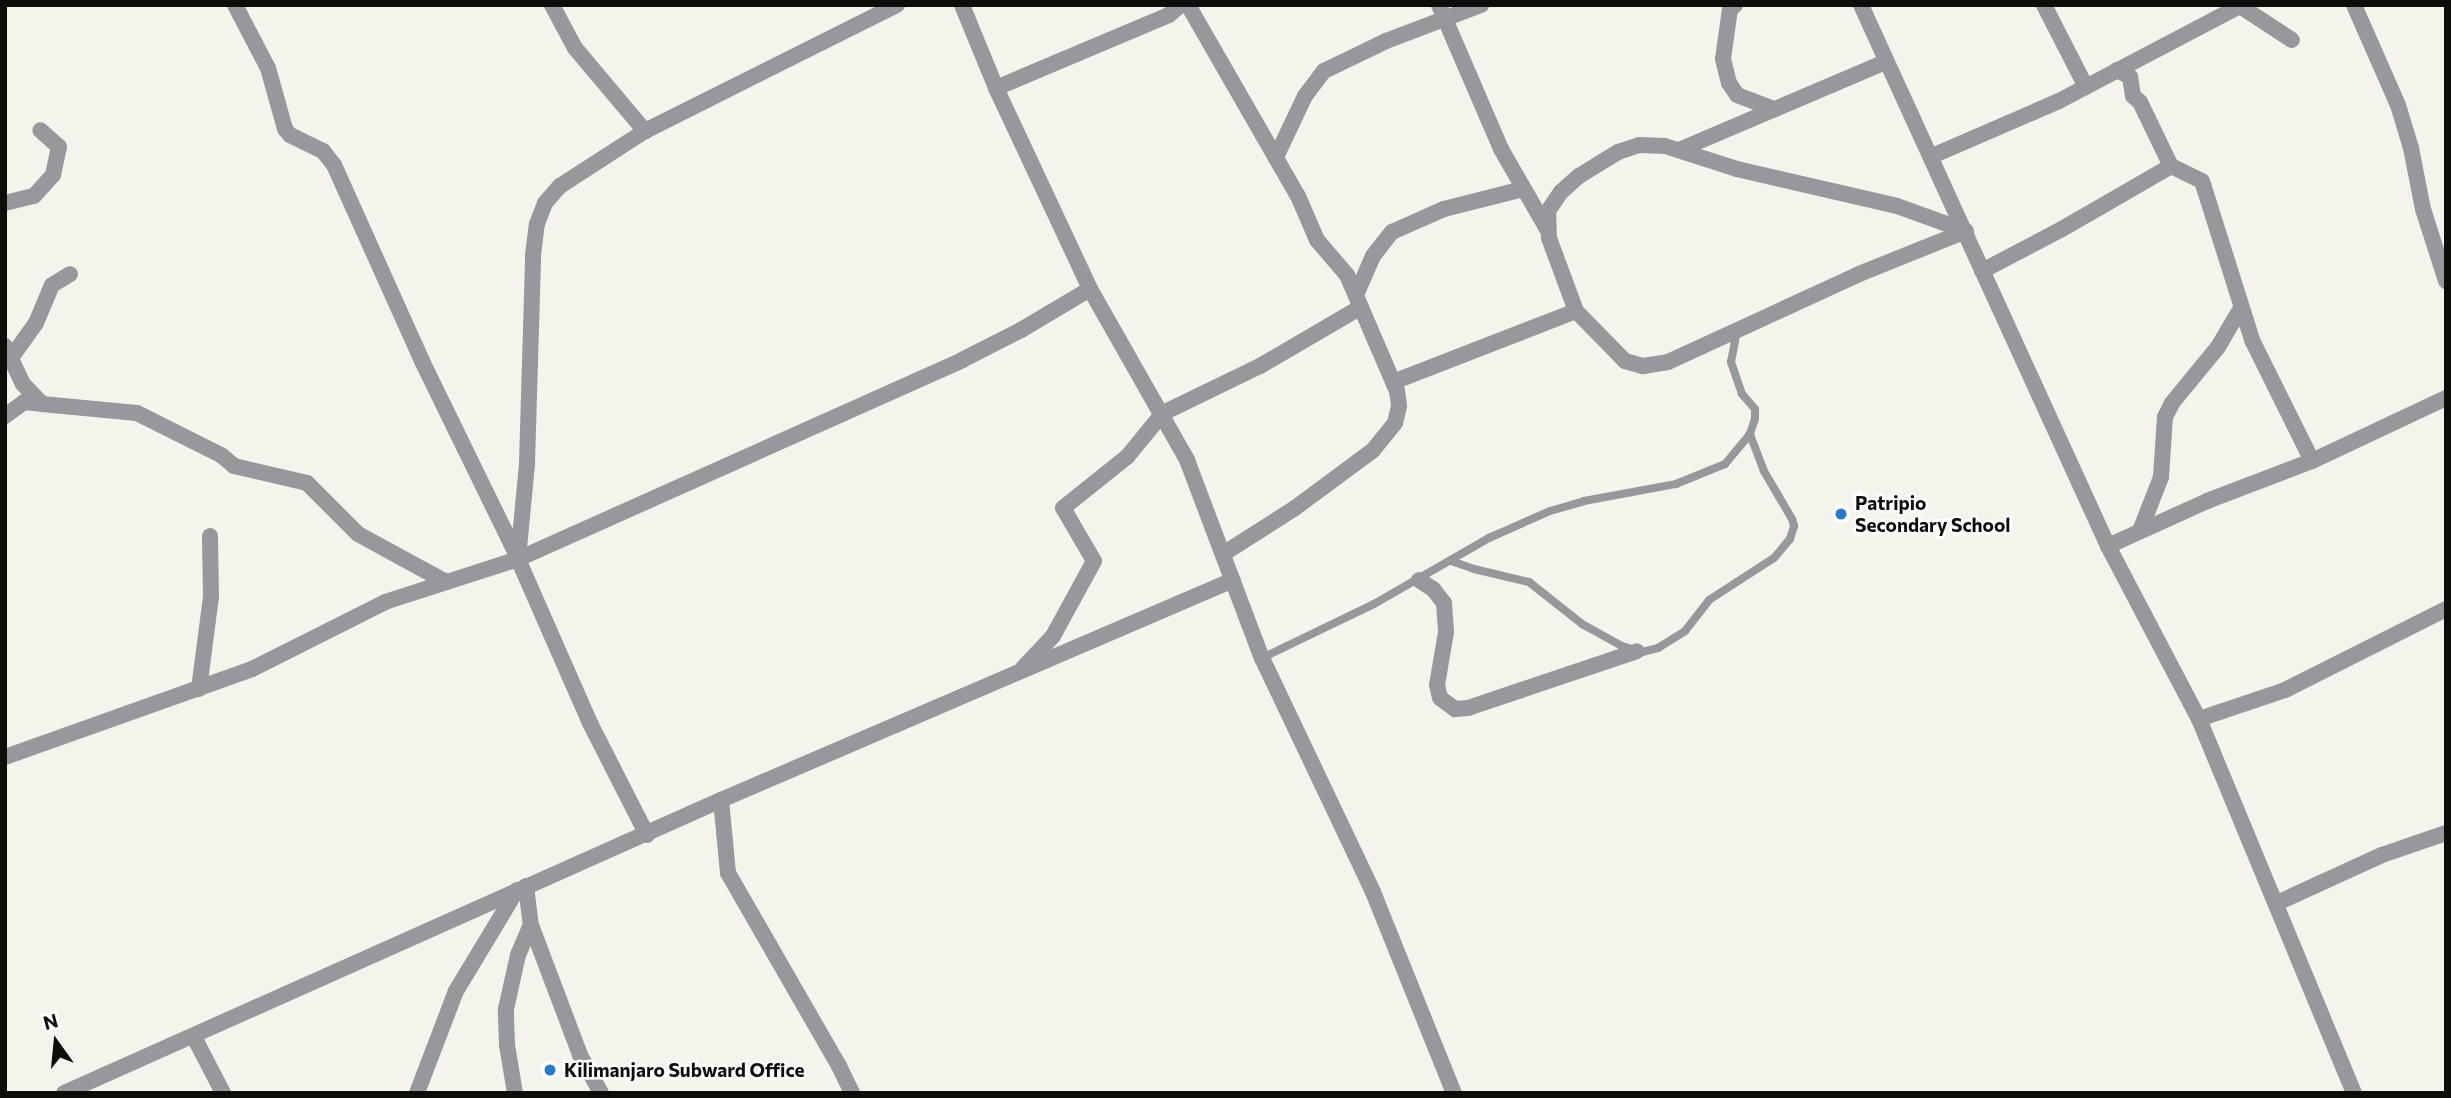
<!DOCTYPE html>
<html>
<head>
<meta charset="utf-8">
<style>
  body { margin:0 }
  #map { position:relative; width:2451px; height:1098px; overflow:hidden; background:#f5f4ec; font-family:Commissioner,sans-serif }
  div>[style] { position:absolute }
  [style*='--x'] { left:calc(var(--x)*1px); top:calc(var(--y)*1px); width:calc(var(--w)*1px); rotate:calc(var(--a)*1deg) }
  .lane>* { height:8px; margin:-4px; padding:0 4px; transform-origin:4px; border-radius:4px; background:#96989b }
  .street>* { height:16px; margin:-8px; padding:0 8px; transform-origin:8px; border-radius:8px; background:#96989b }
  .dots>* { width:19px; height:19px; translate:-50% -50%; box-sizing:border-box; border:4px solid #fff; border-radius:50% }
  span { translate:-50% -50%; white-space:nowrap; text-align:center; line-height:1.15; -webkit-text-stroke:5px #fff; paint-order:stroke }
  .poi-label { font-size:19px; color:#0d0d0a; font-weight:700 }
  .left { translate:0 -50%; text-align:left }
  .frame { position:absolute; inset:0; border:7px solid #0d0d0a; pointer-events:none }
  .north { position:absolute; left:21px; top:1007px; width:70px; height:70px; -webkit-text-stroke:5px #fff; paint-order:stroke; rotate:345deg; font-size:19px; font-weight:700; line-height:28px; text-align:center; color:#0d0d0a }
  .north::after { content:''; display:block; margin:auto; width:24px; height:32px; background:#0d0d0a; clip-path:polygon(50% 0,100% 100%,50% 72%,0 100%) }
</style>
</head>
<body>
<div id="map">
  <div class="lane">
    <div style="--x:1451;--y:561;--w:24;--a:19"></div>
    <div style="--x:1474;--y:569;--w:57;--a:13.3"></div>
    <div style="--x:1529;--y:582;--w:68;--a:38.4"></div>
    <div style="--x:1582;--y:624;--w:46;--a:28.8"></div>
    <div style="--x:1622;--y:646;--w:21;--a:17"></div>
    <div style="--x:1642;--y:652;--w:16;--a:-14"></div>
    <div style="--x:1658;--y:648;--w:32;--a:-32"></div>
    <div style="--x:1685;--y:631;--w:39;--a:-52"></div>
    <div style="--x:1709;--y:600;--w:77;--a:-32.9"></div>
    <div style="--x:1774;--y:558;--w:25;--a:-50"></div>
    <div style="--x:1790;--y:539;--w:14;--a:-73"></div>
    <div style="--x:1794;--y:526;--w:7;--a:-106"></div>
    <div style="--x:1792;--y:519;--w:56;--a:-120.3"></div>
    <div style="--x:1764;--y:471;--w:40;--a:-111"></div>
    <div style="--x:1262;--y:658;--w:124;--a:-25.7"></div>
    <div style="--x:1374;--y:604;--w:133;--a:-29.9"></div>
    <div style="--x:1489;--y:538;--w:67;--a:-23.9"></div>
    <div style="--x:1550;--y:511;--w:35;--a:-16"></div>
    <div style="--x:1584;--y:501;--w:94;--a:-10.5"></div>
    <div style="--x:1676;--y:484;--w:53;--a:-22.2"></div>
    <div style="--x:1725;--y:464;--w:39;--a:-50"></div>
    <div style="--x:1750;--y:434;--w:16;--a:-72"></div>
    <div style="--x:1755;--y:419;--w:10;--a:-90"></div>
    <div style="--x:1755;--y:409;--w:20;--a:-131"></div>
    <div style="--x:1742;--y:394;--w:34;--a:-109"></div>
    <div style="--x:1731;--y:362;--w:33;--a:-79"></div>
  </div>
  <div class="street">
    <div style="--x:235;--y:5;--w:71;--a:62.4"></div>
    <div style="--x:268;--y:68;--w:63;--a:74.4"></div>
    <div style="--x:285;--y:129;--w:8;--a:50"></div>
    <div style="--x:290;--y:135;--w:37;--a:26"></div>
    <div style="--x:323;--y:151;--w:18;--a:52"></div>
    <div style="--x:334;--y:165;--w:215;--a:65.8"></div>
    <div style="--x:422;--y:361;--w:217;--a:64"></div>
    <div style="--x:552;--y:5;--w:49;--a:61.9"></div>
    <div style="--x:575;--y:48;--w:109;--a:49.9"></div>
    <div style="--x:962;--y:5;--w:90;--a:67.7"></div>
    <div style="--x:996;--y:88;--w:222;--a:64.9"></div>
    <div style="--x:1090;--y:289;--w:197;--a:60.4"></div>
    <div style="--x:1187;--y:460;--w:212;--a:69.3"></div>
    <div style="--x:1262;--y:658;--w:259;--a:64.6"></div>
    <div style="--x:1373;--y:892;--w:217;--a:68.1"></div>
    <div style="--x:1188;--y:5;--w:220;--a:60.1"></div>
    <div style="--x:1298;--y:196;--w:48;--a:66.6"></div>
    <div style="--x:1317;--y:240;--w:46;--a:49.4"></div>
    <div style="--x:1347;--y:275;--w:126;--a:66.7"></div>
    <div style="--x:1397;--y:391;--w:15;--a:82"></div>
    <div style="--x:1399;--y:406;--w:17;--a:103"></div>
    <div style="--x:1395;--y:423;--w:36;--a:129"></div>
    <div style="--x:1372;--y:451;--w:96;--a:143.5"></div>
    <div style="--x:1295;--y:508;--w:85;--a:147.4"></div>
    <div style="--x:1439;--y:5;--w:157;--a:66.7"></div>
    <div style="--x:1501;--y:149;--w:92;--a:60.1"></div>
    <div style="--x:1735;--y:5;--w:6;--a:141"></div>
    <div style="--x:1730;--y:9;--w:50;--a:98"></div>
    <div style="--x:1723;--y:59;--w:25;--a:76"></div>
    <div style="--x:1729;--y:83;--w:14;--a:56"></div>
    <div style="--x:1737;--y:95;--w:40;--a:21"></div>
    <div style="--x:1861;--y:5;--w:595;--a:65.46"></div>
    <div style="--x:2108;--y:546;--w:195;--a:62.3"></div>
    <div style="--x:2199;--y:719;--w:405;--a:67.5"></div>
    <div style="--x:2044;--y:5;--w:92;--a:62.9"></div>
    <div style="--x:2354;--y:5;--w:109;--a:66.3"></div>
    <div style="--x:2398;--y:105;--w:45;--a:73.2"></div>
    <div style="--x:2411;--y:148;--w:62;--a:78.9"></div>
    <div style="--x:2423;--y:209;--w:76;--a:72.3"></div>
    <div style="--x:2240;--y:6;--w:62;--a:33.2"></div>
    <div style="--x:2117;--y:70;--w:15;--a:28"></div>
    <div style="--x:2130;--y:77;--w:19;--a:81"></div>
    <div style="--x:2133;--y:96;--w:9;--a:41"></div>
    <div style="--x:2140;--y:102;--w:71;--a:64.2"></div>
    <div style="--x:2171;--y:166;--w:34;--a:26"></div>
    <div style="--x:2202;--y:181;--w:167;--a:72.5"></div>
    <div style="--x:2252;--y:340;--w:135;--a:63.6"></div>
    <div style="--x:996;--y:88;--w:188;--a:-22.9"></div>
    <div style="--x:1169;--y:15;--w:15;--a:-42"></div>
    <div style="--x:1679;--y:150;--w:224;--a:-23.1"></div>
    <div style="--x:1932;--y:156;--w:138;--a:-23.4"></div>
    <div style="--x:2059;--y:101;--w:207;--a:-27.7"></div>
    <div style="--x:1276;--y:157;--w:68;--a:-64.6"></div>
    <div style="--x:1305;--y:96;--w:31;--a:-53"></div>
    <div style="--x:1324;--y:71;--w:69;--a:-25.8"></div>
    <div style="--x:1386;--y:41;--w:102;--a:-20.8"></div>
    <div style="--x:5;--y:203;--w:30;--a:-14"></div>
    <div style="--x:34;--y:196;--w:28;--a:-48"></div>
    <div style="--x:53;--y:175;--w:29;--a:-78"></div>
    <div style="--x:59;--y:147;--w:25;--a:-138"></div>
    <div style="--x:1982;--y:271;--w:90;--a:-27.7"></div>
    <div style="--x:2062;--y:229;--w:126;--a:-30"></div>
    <div style="--x:1356;--y:295;--w:43;--a:-66.4"></div>
    <div style="--x:1373;--y:256;--w:31;--a:-52"></div>
    <div style="--x:1392;--y:232;--w:57;--a:-23.9"></div>
    <div style="--x:1444;--y:209;--w:81;--a:-14.2"></div>
    <div style="--x:1576;--y:311;--w:78;--a:-110.3"></div>
    <div style="--x:1549;--y:238;--w:27;--a:-92"></div>
    <div style="--x:1548;--y:211;--w:23;--a:-56"></div>
    <div style="--x:1561;--y:192;--w:24;--a:-42"></div>
    <div style="--x:1579;--y:176;--w:46;--a:-31.6"></div>
    <div style="--x:1618;--y:152;--w:22;--a:-18"></div>
    <div style="--x:1639;--y:145;--w:26;--a:2"></div>
    <div style="--x:1665;--y:146;--w:76;--a:17.7"></div>
    <div style="--x:1737;--y:169;--w:164;--a:13"></div>
    <div style="--x:1897;--y:206;--w:73;--a:19.9"></div>
    <div style="--x:5;--y:346;--w:42;--a:64.7"></div>
    <div style="--x:23;--y:384;--w:28;--a:46"></div>
    <div style="--x:42;--y:404;--w:95;--a:5.4"></div>
    <div style="--x:137;--y:413;--w:94;--a:26.6"></div>
    <div style="--x:221;--y:455;--w:17;--a:40"></div>
    <div style="--x:234;--y:466;--w:75;--a:13.1"></div>
    <div style="--x:307;--y:483;--w:72;--a:45"></div>
    <div style="--x:358;--y:534;--w:100;--a:28.6"></div>
    <div style="--x:11;--y:358;--w:43;--a:-54.5"></div>
    <div style="--x:36;--y:323;--w:41;--a:-67.2"></div>
    <div style="--x:52;--y:285;--w:21;--a:-31"></div>
    <div style="--x:1393;--y:382;--w:196;--a:-21.2"></div>
    <div style="--x:1576;--y:311;--w:70;--a:45.6"></div>
    <div style="--x:1625;--y:361;--w:19;--a:16"></div>
    <div style="--x:1643;--y:366;--w:25;--a:-9"></div>
    <div style="--x:1668;--y:362;--w:210;--a:-24.7"></div>
    <div style="--x:1859;--y:274;--w:115;--a:-21.9"></div>
    <div style="--x:5;--y:416;--w:24;--a:-36"></div>
    <div style="--x:24;--y:402;--w:18;--a:6"></div>
    <div style="--x:2140;--y:531;--w:58;--a:-68.7"></div>
    <div style="--x:2161;--y:477;--w:60;--a:-86.2"></div>
    <div style="--x:2165;--y:417;--w:16;--a:-63"></div>
    <div style="--x:2172;--y:403;--w:72;--a:-50.6"></div>
    <div style="--x:2218;--y:347;--w:45;--a:-59.5"></div>
    <div style="--x:2108;--y:546;--w:109;--a:-24.4"></div>
    <div style="--x:2207;--y:501;--w:112;--a:-20.9"></div>
    <div style="--x:2312;--y:461;--w:148;--a:-25.2"></div>
    <div style="--x:1419;--y:580;--w:17;--a:33"></div>
    <div style="--x:1433;--y:589;--w:18;--a:52"></div>
    <div style="--x:1444;--y:603;--w:29;--a:86"></div>
    <div style="--x:1446;--y:632;--w:54;--a:99.6"></div>
    <div style="--x:1437;--y:685;--w:13;--a:77"></div>
    <div style="--x:1440;--y:698;--w:19;--a:36"></div>
    <div style="--x:1455;--y:709;--w:13;--a:-4"></div>
    <div style="--x:1468;--y:708;--w:178;--a:-18.6"></div>
    <div style="--x:1023;--y:668;--w:44;--a:-46.8"></div>
    <div style="--x:1053;--y:636;--w:85;--a:-61.3"></div>
    <div style="--x:1094;--y:561;--w:61;--a:-120.3"></div>
    <div style="--x:1063;--y:508;--w:82;--a:-38.6"></div>
    <div style="--x:1127;--y:457;--w:57;--a:-50.7"></div>
    <div style="--x:1163;--y:413;--w:108;--a:-25.9"></div>
    <div style="--x:1260;--y:366;--w:117;--a:-30.3"></div>
    <div style="--x:199;--y:689;--w:94;--a:-82.6"></div>
    <div style="--x:211;--y:596;--w:60;--a:-91"></div>
    <div style="--x:2199;--y:719;--w:91;--a:-18.6"></div>
    <div style="--x:2285;--y:690;--w:180;--a:-26.7"></div>
    <div style="--x:5;--y:757;--w:262;--a:-19.6"></div>
    <div style="--x:252;--y:669;--w:149;--a:-26.7"></div>
    <div style="--x:385;--y:602;--w:140;--a:-17.9"></div>
    <div style="--x:518;--y:559;--w:487;--a:-24.1"></div>
    <div style="--x:962;--y:360;--w:66;--a:-27"></div>
    <div style="--x:1021;--y:330;--w:80;--a:-30.7"></div>
    <div style="--x:721;--y:800;--w:73;--a:84.5"></div>
    <div style="--x:728;--y:873;--w:223;--a:60.1"></div>
    <div style="--x:839;--y:1066;--w:30;--a:64"></div>
    <div style="--x:647;--y:835;--w:126;--a:-117"></div>
    <div style="--x:590;--y:723;--w:179;--a:-113.7"></div>
    <div style="--x:518;--y:559;--w:96;--a:-84.6"></div>
    <div style="--x:527;--y:463;--w:208;--a:-88.3"></div>
    <div style="--x:533;--y:255;--w:31;--a:-83"></div>
    <div style="--x:537;--y:224;--w:22;--a:-69"></div>
    <div style="--x:545;--y:203;--w:23;--a:-49"></div>
    <div style="--x:560;--y:186;--w:101;--a:-32.9"></div>
    <div style="--x:645;--y:131;--w:282;--a:-26.6"></div>
    <div style="--x:526;--y:886;--w:39;--a:83"></div>
    <div style="--x:531;--y:925;--w:139;--a:69.3"></div>
    <div style="--x:580;--y:1055;--w:43;--a:61.1"></div>
    <div style="--x:2277;--y:903;--w:115;--a:-24.6"></div>
    <div style="--x:2382;--y:855;--w:68;--a:-19"></div>
    <div style="--x:194;--y:1037;--w:63;--a:62.6"></div>
    <div style="--x:64;--y:1093;--w:719;--a:-24.04"></div>
    <div style="--x:721;--y:800;--w:557;--a:-23.25"></div>
    <div style="--x:417;--y:1093;--w:109;--a:-69.1"></div>
    <div style="--x:456;--y:991;--w:118;--a:-58.9"></div>
    <div style="--x:515;--y:1093;--w:49;--a:-99.5"></div>
    <div style="--x:507;--y:1045;--w:36;--a:-92"></div>
    <div style="--x:506;--y:1009;--w:55;--a:-77.5"></div>
    <div style="--x:518;--y:955;--w:33;--a:-67"></div>
  </div>
  <div class="dots">
    <div style="left:1841px;top:514px;background:#2b7aca"></div>
    <div style="left:550px;top:1070px;background:#2b7aca"></div>
  </div>
  <div class="poi-label">
    <span class="left" style="left:1855px;top:514px">Patripio<br>Secondary School</span>
    <span class="left" style="left:564px;top:1070px">Kilimanjaro Subward Office</span>
  </div>
  <div class="frame"></div>
  <div class="north">N</div>
</div>
</body>
</html>
